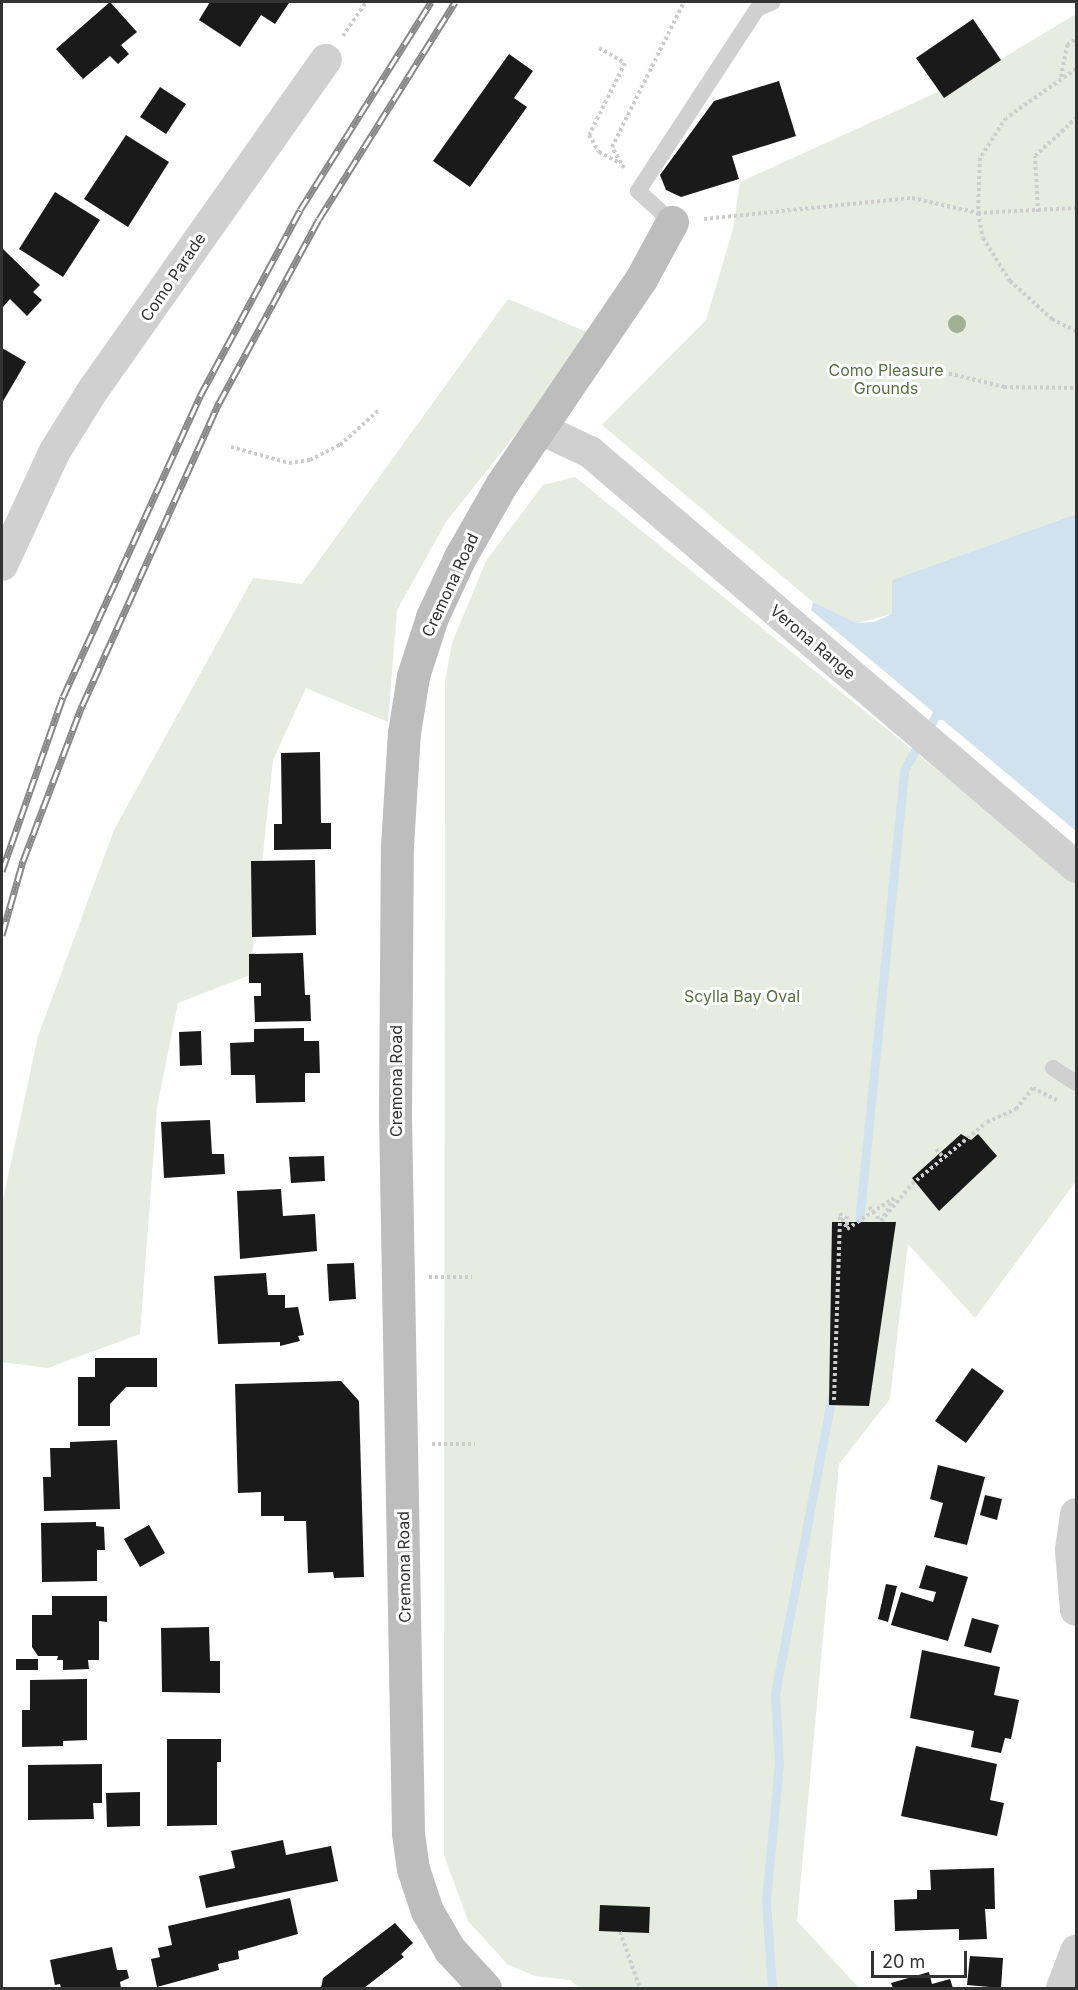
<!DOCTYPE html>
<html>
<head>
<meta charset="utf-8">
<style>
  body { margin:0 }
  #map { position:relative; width:1078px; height:1990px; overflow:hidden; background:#fff; font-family:Inter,sans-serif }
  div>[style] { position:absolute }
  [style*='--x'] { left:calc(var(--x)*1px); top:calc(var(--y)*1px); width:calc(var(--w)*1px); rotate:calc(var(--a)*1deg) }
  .green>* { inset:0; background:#e6ecdf }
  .water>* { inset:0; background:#cfe2ee }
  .stream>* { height:9px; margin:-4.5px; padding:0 4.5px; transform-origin:4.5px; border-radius:4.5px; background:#cfe2ee }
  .building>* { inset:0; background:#1a1a1a }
  .path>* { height:4px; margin-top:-2px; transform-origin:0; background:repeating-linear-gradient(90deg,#cdcdcd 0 3px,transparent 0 6px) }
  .lane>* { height:16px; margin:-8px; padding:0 8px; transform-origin:8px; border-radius:8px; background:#d0d0d0 }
  .street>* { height:32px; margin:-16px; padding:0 16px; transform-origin:16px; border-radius:16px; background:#d0d0d0 }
  .secondary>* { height:33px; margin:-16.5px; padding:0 16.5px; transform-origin:16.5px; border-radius:16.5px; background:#bdbdbd }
  .rail>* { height:7px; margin-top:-3.5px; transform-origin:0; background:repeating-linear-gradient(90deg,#fff 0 14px,#888 0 28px); box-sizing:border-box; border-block:2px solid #888 }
  .trees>* { width:18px; height:18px; margin:-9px; border-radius:50%; background:#a2b095 }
  span { translate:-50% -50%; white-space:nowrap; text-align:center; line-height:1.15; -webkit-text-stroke:6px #fff; paint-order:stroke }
  .street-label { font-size:16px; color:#333 }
  .park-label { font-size:16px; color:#56703f }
  .frame { position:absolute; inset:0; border:3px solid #333; pointer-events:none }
  .scale { position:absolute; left:871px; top:1951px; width:96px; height:27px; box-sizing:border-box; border:3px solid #333; border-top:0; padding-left:8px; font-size:18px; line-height:21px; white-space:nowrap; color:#333; -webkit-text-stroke:4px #fff; paint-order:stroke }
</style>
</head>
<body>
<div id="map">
  <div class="green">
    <div style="clip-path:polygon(1076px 14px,1076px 514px,892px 580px,892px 614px,857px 623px,813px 602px,602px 425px,706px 320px,733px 229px,740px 182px,973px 76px)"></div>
    <div style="clip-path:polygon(508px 299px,594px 335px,446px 522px,397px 610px,388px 722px,306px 688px,273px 760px,250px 975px,178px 1003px,157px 1108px,140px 1334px,48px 1368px,2px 1362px,2px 1204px,38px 1036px,114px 830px,253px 578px,302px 584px)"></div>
    <div style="clip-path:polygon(575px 477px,1076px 882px,1076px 1181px,975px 1318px,908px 1244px,890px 1399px,839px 1464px,797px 1921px,859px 1988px,579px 1988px,570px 1980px,535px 1976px,507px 1964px,468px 1921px,444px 1855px,445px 682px,452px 643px,486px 561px,543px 485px)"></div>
  </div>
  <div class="water">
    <div style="clip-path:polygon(1076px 514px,1076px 831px,811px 610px,813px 602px,857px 623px,874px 622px,892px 614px,892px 580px)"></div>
  </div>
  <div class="stream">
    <div style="--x:858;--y:1233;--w:465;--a:-84.3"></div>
    <div style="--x:904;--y:770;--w:64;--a:-59.8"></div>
    <div style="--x:936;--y:715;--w:12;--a:0"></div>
    <div style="--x:772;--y:1988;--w:87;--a:-93.9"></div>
    <div style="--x:766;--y:1901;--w:138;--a:-84.6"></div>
    <div style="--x:779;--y:1764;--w:70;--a:-93.3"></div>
    <div style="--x:775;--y:1694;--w:304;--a:-79.2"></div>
  </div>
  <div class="building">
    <div style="clip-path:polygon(110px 2px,137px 32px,121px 45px,129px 54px,118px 64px,110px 56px,83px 79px,56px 49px)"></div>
    <div style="clip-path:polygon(210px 2px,287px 2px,289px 3px,275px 24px,261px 15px,240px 47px,199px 20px)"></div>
    <div style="clip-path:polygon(973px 19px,1001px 60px,944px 98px,916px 58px)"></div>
    <div style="clip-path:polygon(509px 54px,533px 71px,514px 98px,527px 107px,470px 187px,433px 161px)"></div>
    <div style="clip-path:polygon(779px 81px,796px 136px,732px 156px,739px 179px,681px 197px,666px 190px,660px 175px,714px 101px)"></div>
    <div style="clip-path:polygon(160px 87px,186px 104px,166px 134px,140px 117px)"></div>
    <div style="clip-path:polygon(126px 135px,169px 162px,128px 227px,84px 199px)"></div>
    <div style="clip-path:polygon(55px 192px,100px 220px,63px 277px,19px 249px)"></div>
    <div style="clip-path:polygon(2px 248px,40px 285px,33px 292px,42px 300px,27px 316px,10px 299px,2px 308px)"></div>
    <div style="clip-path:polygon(2px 348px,26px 362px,2px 403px)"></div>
    <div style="clip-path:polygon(320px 752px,321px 823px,331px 823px,331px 849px,274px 850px,274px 824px,282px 824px,281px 753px)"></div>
    <div style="clip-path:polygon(315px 860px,316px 935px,252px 937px,251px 861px)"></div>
    <div style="clip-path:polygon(303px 953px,305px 995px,310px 995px,311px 1021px,255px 1022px,254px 996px,261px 996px,261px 983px,249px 983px,249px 954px)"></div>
    <div style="clip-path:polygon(304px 1028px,304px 1041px,319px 1041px,320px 1073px,305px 1073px,305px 1102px,256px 1103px,255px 1075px,231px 1075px,230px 1043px,254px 1042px,254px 1029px)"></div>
    <div style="clip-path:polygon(201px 1031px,202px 1065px,180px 1066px,179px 1032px)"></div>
    <div style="clip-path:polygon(210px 1120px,212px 1154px,224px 1154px,225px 1174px,164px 1178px,161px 1122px)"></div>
    <div style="clip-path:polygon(961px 1134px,971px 1140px,978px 1134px,997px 1156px,939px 1211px,912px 1178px)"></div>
    <div style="clip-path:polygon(324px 1156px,325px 1181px,291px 1183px,289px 1157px)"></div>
    <div style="clip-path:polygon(281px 1189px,283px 1216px,315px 1214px,317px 1251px,240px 1259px,237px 1191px)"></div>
    <div style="clip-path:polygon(832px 1222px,896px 1222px,869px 1406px,829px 1405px)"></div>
    <div style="clip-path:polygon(354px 1263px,356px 1299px,329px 1301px,327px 1264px)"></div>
    <div style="clip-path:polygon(266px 1273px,268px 1295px,285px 1295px,285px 1308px,298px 1307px,304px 1335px,298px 1336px,300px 1341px,280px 1346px,280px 1342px,218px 1344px,214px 1276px)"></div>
    <div style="clip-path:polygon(95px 1358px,157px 1358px,157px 1387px,126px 1387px,110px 1404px,110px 1426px,78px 1426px,78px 1377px,95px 1377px)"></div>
    <div style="clip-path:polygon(972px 1368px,1004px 1391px,966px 1443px,935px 1421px)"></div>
    <div style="clip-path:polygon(341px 1381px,359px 1401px,364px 1577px,334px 1578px,333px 1572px,308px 1573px,306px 1521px,284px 1521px,284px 1516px,261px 1516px,261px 1492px,238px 1493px,235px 1384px)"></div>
    <div style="clip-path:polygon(117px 1440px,120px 1509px,44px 1511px,43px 1477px,51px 1477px,50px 1448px,70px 1448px,70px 1442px)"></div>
    <div style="clip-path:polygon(938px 1465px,985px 1477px,967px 1545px,934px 1537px,943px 1503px,930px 1499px)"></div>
    <div style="clip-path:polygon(985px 1495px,1002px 1499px,997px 1520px,980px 1515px)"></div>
    <div style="clip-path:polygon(96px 1522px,96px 1526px,104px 1527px,105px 1550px,97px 1550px,97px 1581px,42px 1582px,41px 1523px)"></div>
    <div style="clip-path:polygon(149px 1525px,165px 1553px,140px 1567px,124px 1539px)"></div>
    <div style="clip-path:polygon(926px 1565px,968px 1577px,948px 1641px,891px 1625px,901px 1592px,933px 1602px,936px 1592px,919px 1588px)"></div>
    <div style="clip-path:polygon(886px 1584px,897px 1586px,888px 1622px,878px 1619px)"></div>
    <div style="clip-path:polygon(52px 1596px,107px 1596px,107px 1622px,99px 1621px,99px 1660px,88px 1660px,89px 1669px,63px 1670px,63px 1660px,57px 1660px,58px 1656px,38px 1656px,32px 1647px,32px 1615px,52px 1615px)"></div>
    <div style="clip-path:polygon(972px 1618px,999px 1625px,991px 1653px,964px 1646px)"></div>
    <div style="clip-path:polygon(209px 1627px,210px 1661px,220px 1661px,220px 1693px,162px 1692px,161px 1628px)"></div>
    <div style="clip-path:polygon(922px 1650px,1000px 1667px,994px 1695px,1019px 1700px,1011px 1739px,1005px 1738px,1001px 1753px,971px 1747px,974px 1731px,910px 1718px)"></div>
    <div style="clip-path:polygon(16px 1659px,38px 1659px,38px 1670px,16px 1670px)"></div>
    <div style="clip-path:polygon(87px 1679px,87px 1740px,63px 1741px,63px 1746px,22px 1747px,22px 1710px,30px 1710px,30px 1680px)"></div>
    <div style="clip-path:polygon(167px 1739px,221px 1739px,221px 1762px,217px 1762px,217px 1825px,167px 1826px)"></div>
    <div style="clip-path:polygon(916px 1746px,997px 1764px,990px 1800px,1004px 1803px,997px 1836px,901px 1816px)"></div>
    <div style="clip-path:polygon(102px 1764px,102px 1803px,93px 1803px,94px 1819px,28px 1820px,28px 1765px)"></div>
    <div style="clip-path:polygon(140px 1792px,140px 1826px,107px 1827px,106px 1793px)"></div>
    <div style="clip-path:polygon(283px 1840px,286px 1855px,331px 1846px,338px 1881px,206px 1908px,199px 1876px,235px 1868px,231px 1851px)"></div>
    <div style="clip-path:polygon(994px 1868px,995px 1909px,985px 1909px,987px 1939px,959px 1940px,959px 1929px,895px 1931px,894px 1900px,917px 1899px,917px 1890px,931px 1890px,930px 1870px)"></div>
    <div style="clip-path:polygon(290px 1898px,298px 1934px,238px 1951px,239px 1959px,218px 1964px,219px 1970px,157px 1987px,151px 1959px,160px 1957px,158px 1948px,172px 1945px,168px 1926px)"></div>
    <div style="clip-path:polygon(600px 1905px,650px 1907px,649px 1933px,599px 1931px)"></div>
    <div style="clip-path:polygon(395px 1923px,413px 1943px,401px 1954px,404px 1957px,364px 1988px,321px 1988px,323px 1978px)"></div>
    <div style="clip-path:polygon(112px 1947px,117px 1970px,127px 1970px,129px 1978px,120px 1982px,121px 1988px,61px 1988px,60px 1984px,55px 1985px,50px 1960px)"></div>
    <div style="clip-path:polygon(970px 1956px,1003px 1958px,1001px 1988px,967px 1985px)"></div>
    <div style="clip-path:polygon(929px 1972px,932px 1984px,950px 1979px,953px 1988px,893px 1988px,891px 1983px)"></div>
  </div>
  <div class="path">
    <div style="--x:343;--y:36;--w:41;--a:-55.9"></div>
    <div style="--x:599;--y:48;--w:30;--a:30"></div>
    <div style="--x:625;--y:63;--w:80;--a:116.6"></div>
    <div style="--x:589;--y:135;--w:20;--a:60"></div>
    <div style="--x:599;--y:152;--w:24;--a:28"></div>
    <div style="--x:1076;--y:69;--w:85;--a:145"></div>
    <div style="--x:1006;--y:118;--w:48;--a:123"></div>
    <div style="--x:980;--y:158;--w:55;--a:92.1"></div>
    <div style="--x:978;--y:213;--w:98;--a:-2.9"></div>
    <div style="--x:1061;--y:77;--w:33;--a:-79"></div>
    <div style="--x:1067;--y:45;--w:11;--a:-34"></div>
    <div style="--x:624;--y:168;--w:24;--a:-120"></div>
    <div style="--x:612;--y:147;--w:162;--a:-63.6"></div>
    <div style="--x:1038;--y:212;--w:56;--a:-93.1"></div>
    <div style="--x:1035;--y:156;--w:56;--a:-42.8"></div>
    <div style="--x:704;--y:219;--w:209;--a:-5.8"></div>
    <div style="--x:912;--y:198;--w:68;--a:12.8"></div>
    <div style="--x:978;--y:213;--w:25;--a:79"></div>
    <div style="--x:983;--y:238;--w:51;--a:57.9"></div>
    <div style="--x:1010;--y:281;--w:57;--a:42.1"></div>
    <div style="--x:1052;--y:319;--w:27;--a:27"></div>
    <div style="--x:914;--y:365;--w:93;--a:13.7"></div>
    <div style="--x:1004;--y:387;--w:72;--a:0.8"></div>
    <div style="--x:231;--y:447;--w:60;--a:15.4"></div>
    <div style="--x:289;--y:463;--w:21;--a:-8"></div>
    <div style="--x:310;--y:460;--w:34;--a:-27"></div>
    <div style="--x:340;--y:445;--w:54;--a:-42"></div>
    <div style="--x:936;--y:1149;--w:11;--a:49"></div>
    <div style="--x:869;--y:1207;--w:18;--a:49"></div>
    <div style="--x:840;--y:1213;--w:17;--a:66"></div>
    <div style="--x:847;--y:1229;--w:56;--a:-33.4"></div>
    <div style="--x:894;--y:1198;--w:26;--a:119"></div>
    <div style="--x:881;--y:1221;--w:48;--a:-50"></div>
    <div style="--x:912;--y:1184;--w:97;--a:-39.6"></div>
    <div style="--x:987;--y:1122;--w:32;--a:-24"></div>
    <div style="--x:1016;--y:1109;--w:27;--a:-51"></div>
    <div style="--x:1033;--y:1088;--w:28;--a:27"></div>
    <div style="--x:847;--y:1225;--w:11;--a:-90"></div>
    <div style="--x:429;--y:1277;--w:43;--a:0"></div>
    <div style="--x:834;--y:1400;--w:185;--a:-88.1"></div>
    <div style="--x:432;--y:1444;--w:43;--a:0"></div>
    <div style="--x:620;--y:1932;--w:59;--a:70.3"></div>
  </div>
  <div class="lane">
    <div style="--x:672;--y:222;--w:46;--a:-137.6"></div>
    <div style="--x:638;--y:191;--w:217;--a:-56.8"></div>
    <div style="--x:757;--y:9;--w:17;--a:-24"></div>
    <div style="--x:1053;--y:1068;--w:27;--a:33"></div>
  </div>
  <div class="street">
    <div style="--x:541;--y:429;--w:54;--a:25.1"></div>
    <div style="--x:590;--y:452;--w:639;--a:40.49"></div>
    <div style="--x:2;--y:565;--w:126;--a:-65.1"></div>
    <div style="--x:55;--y:451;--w:72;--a:-58.1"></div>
    <div style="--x:93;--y:390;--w:404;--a:-54.8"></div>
    <div style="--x:1076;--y:1514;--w:37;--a:98"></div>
    <div style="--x:1071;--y:1551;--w:59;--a:85.2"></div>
    <div style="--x:1062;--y:1988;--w:40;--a:-69"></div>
  </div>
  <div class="secondary">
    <div style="--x:485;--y:1988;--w:52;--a:-132.6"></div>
    <div style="--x:450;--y:1950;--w:45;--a:-120.5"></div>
    <div style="--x:427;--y:1911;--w:44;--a:-108.4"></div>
    <div style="--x:413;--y:1869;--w:37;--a:-98"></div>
    <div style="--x:408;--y:1832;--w:718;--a:-91.04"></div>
    <div style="--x:395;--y:1114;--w:268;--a:-89.6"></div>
    <div style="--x:397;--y:846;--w:113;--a:-86.5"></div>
    <div style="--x:404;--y:733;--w:58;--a:-81"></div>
    <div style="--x:413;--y:676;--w:62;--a:-72.1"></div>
    <div style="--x:432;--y:617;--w:66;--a:-65"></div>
    <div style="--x:460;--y:557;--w:83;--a:-60.3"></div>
    <div style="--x:501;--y:485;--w:249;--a:-55.8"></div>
    <div style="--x:641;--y:279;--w:65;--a:-61.5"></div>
  </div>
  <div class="rail">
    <div style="--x:2;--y:871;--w:184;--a:-70.7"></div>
    <div style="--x:63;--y:697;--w:331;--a:-65.5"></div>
    <div style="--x:200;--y:396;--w:211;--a:-61.7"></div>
    <div style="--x:300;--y:210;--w:246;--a:-57.8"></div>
    <div style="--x:2;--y:935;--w:77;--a:-74.2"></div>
    <div style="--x:23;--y:861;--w:166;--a:-69.2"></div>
    <div style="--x:82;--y:706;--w:333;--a:-65.7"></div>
    <div style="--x:219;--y:403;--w:209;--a:-61.5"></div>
    <div style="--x:319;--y:219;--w:256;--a:-57.9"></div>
  </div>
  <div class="trees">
    <div style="left:957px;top:324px"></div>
  </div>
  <div class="street-label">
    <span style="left:173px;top:277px;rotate:-56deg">Como Parade</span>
    <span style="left:450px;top:585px;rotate:-65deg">Cremona Road</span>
    <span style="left:813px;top:642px;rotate:40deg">Verona Range</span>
    <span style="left:396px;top:1081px;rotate:-90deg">Cremona Road</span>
    <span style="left:404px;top:1567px;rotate:-91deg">Cremona Road</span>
  </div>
  <div class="park-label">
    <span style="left:886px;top:379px">Como Pleasure<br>Grounds</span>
    <span style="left:742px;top:996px">Scylla Bay Oval</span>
  </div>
  <div class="frame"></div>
  <div class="scale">20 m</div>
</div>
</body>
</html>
